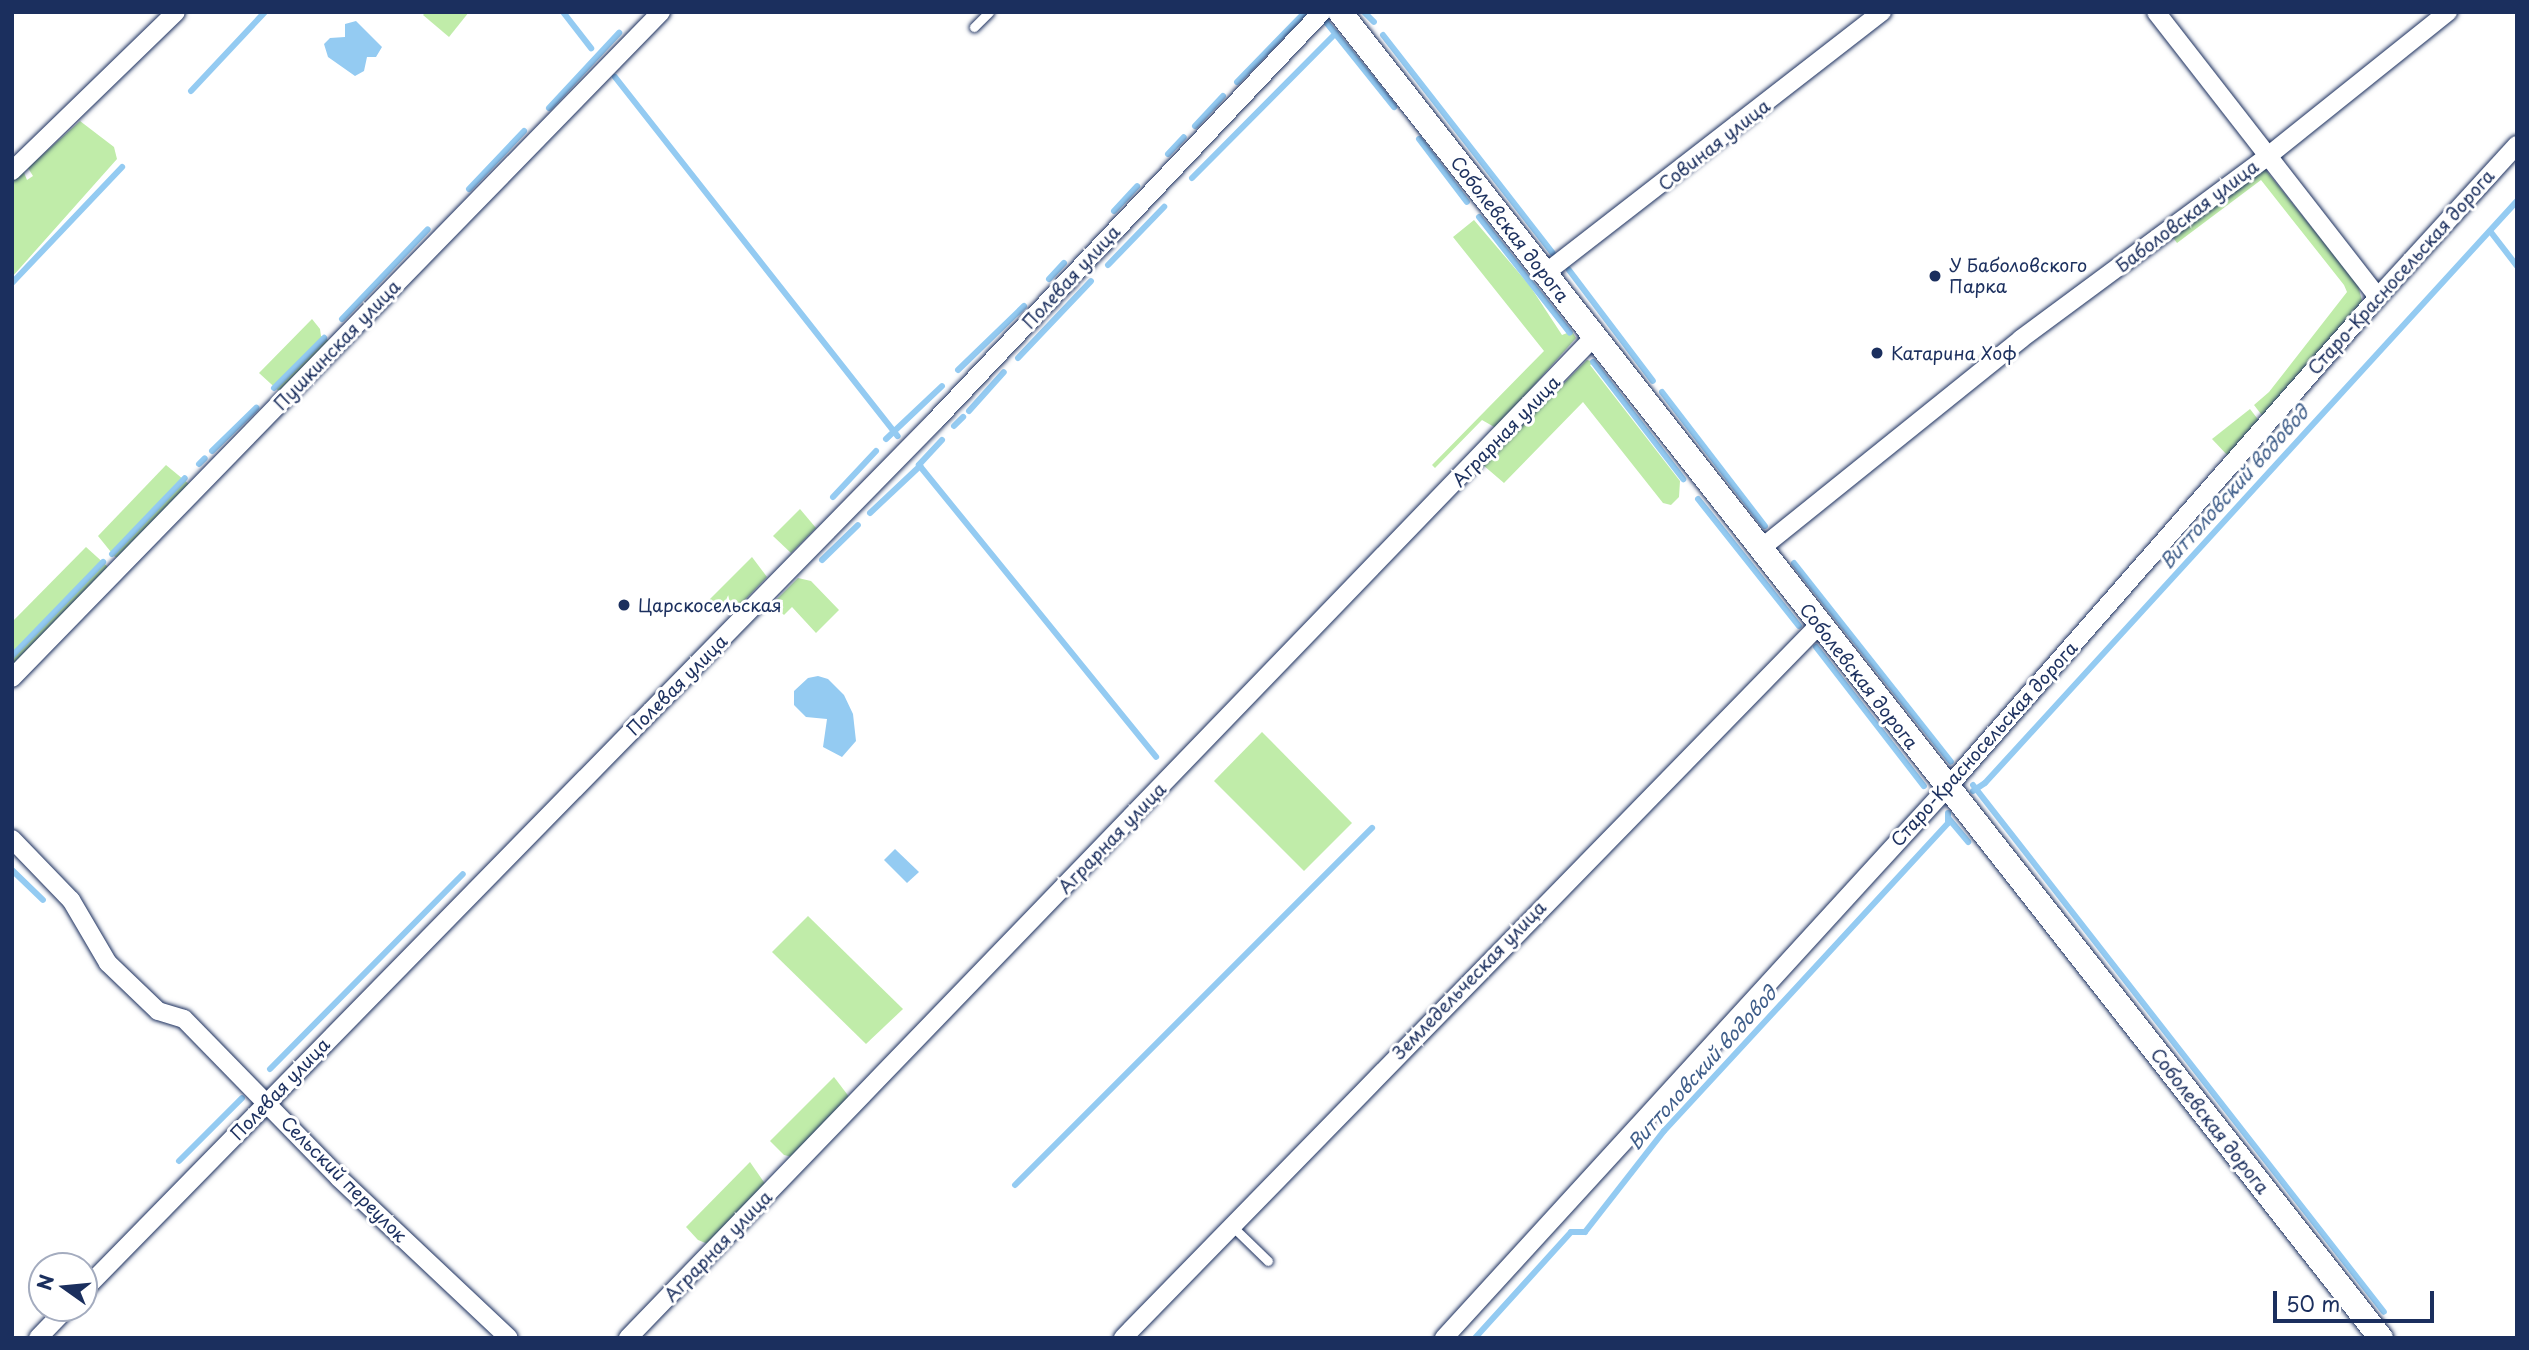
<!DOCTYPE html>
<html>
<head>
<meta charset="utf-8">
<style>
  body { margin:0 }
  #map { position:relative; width:2529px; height:1350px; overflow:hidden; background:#fff; font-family:"Playpen Sans",sans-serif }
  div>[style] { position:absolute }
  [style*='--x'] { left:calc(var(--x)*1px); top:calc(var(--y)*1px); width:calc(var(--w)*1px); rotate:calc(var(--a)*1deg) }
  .green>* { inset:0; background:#c0eca9 }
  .water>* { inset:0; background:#94cbf2 }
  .stream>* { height:6px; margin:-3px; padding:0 3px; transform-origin:3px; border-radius:3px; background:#94cbf2 }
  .roads { filter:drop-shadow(0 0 2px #1b2f5e) drop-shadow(0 0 2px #1b2f5e) }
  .lane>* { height:9px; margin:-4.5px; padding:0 4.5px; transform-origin:4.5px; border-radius:4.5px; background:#fff }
  .street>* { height:18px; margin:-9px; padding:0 9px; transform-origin:9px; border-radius:9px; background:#fff }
  .secondary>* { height:24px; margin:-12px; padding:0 12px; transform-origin:12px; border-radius:12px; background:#fff }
  .dots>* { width:19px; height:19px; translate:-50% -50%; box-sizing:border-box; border:4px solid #fff; border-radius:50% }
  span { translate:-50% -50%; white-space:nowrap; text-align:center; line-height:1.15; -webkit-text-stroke:6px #fff; paint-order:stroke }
  .street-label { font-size:18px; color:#1b2f5e }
  .poi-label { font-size:18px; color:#1b2f5e }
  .left { translate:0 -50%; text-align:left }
  .water-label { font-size:19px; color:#3f5e8a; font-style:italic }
  .frame { position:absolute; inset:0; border:14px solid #1b2f5e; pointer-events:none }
  .north { position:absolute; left:28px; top:1252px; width:70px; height:70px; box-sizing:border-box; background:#fff; border:2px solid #a4acbf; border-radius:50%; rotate:285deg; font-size:19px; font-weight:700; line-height:28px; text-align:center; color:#1b2f5e }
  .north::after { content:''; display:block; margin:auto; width:24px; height:32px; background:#1b2f5e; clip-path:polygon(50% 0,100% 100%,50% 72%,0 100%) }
  .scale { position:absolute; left:2273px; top:1291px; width:161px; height:32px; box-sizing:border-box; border:4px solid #1b2f5e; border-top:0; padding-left:9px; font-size:21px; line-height:24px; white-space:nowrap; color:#1b2f5e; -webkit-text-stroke:5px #fff; paint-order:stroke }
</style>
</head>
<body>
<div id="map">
  <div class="green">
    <div style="clip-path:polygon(426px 12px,469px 12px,449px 37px,423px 15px)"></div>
    <div style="clip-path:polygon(80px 121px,114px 147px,117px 159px,12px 277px,12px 181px,23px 170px,27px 180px,33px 176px,28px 168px)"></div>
    <div style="clip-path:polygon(2264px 168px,2358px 285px,2362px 301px,2264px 418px,2254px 405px,2269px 392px,2347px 292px,2344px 285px,2261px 180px,2177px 243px,2171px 235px)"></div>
    <div style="clip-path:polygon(1474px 220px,1530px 286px,1562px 335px,1572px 331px,1576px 338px,1496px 428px,1482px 420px,1435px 468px,1432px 465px,1544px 351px,1453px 237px)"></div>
    <div style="clip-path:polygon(312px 319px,320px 329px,321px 336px,332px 342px,282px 394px,259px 373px)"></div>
    <div style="clip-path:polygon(1587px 360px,1595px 362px,1590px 365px,1680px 481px,1679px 497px,1671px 505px,1663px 503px,1583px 402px,1504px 483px,1483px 465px)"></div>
    <div style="clip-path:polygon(2250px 409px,2260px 422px,2229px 457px,2212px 439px)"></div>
    <div style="clip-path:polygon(166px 465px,189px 484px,123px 557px,115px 557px,98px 536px)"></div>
    <div style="clip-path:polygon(800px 509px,816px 528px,791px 553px,773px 536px)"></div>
    <div style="clip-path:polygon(86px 547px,107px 566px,107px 574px,12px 670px,12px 622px)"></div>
    <div style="clip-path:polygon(752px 557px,767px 577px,733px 612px,715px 606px,709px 600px)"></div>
    <div style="clip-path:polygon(798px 578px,811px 581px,839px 610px,816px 633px,792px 607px,784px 615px,775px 606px,775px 601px)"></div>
    <div style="clip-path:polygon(1262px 732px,1352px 823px,1304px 871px,1214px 781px)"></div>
    <div style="clip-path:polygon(808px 916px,903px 1009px,866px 1044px,772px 952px)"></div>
    <div style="clip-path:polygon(834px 1077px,850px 1098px,792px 1157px,784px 1155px,770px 1141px)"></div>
    <div style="clip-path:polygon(750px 1162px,766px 1185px,708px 1244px,698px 1240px,686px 1227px)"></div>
  </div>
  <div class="water">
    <div style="clip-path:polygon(356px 21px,382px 47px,376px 57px,367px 57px,364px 71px,355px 76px,328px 57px,324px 44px,330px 38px,345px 37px,345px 24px)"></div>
    <div style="clip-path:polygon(818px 676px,828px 679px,844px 695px,853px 714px,856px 741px,842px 757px,823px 747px,827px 719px,806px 717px,794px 705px,794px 691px,808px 678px)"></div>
    <div style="clip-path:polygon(895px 849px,919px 872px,907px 883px,884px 860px)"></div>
  </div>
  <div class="stream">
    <div style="--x:563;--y:12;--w:46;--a:52.1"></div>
    <div style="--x:1364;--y:12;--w:14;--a:45"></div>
    <div style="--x:1326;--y:22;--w:109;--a:51.3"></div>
    <div style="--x:1383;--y:35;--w:276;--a:52.1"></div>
    <div style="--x:615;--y:77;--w:457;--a:51.8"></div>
    <div style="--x:1237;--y:82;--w:98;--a:-45.8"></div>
    <div style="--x:191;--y:91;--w:108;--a:-46.9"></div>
    <div style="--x:549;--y:108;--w:103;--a:-47"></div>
    <div style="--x:1195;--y:126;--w:41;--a:-47"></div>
    <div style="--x:1419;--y:139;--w:79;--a:52.7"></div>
    <div style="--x:1168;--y:154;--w:23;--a:-47"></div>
    <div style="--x:1192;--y:178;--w:204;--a:-45.2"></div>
    <div style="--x:469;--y:189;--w:80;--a:-46.5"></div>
    <div style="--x:1114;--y:211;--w:34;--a:-47"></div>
    <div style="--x:1479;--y:217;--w:147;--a:51.9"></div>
    <div style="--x:2490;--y:231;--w:44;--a:52.4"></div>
    <div style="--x:1108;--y:265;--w:81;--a:-46"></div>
    <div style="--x:1569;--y:270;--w:139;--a:52.9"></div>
    <div style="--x:1049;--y:279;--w:22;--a:-47"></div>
    <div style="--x:12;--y:283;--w:160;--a:-46.5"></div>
    <div style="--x:342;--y:319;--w:124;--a:-46.3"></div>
    <div style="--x:1018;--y:358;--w:106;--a:-46.5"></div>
    <div style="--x:1593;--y:362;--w:148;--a:52.4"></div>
    <div style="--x:958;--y:370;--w:92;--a:-44.1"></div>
    <div style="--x:274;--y:388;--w:71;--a:-45"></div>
    <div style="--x:1662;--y:392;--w:169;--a:52.5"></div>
    <div style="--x:969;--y:411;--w:52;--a:-48.1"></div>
    <div style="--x:954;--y:426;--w:13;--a:-45"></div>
    <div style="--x:886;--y:439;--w:77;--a:-43.4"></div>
    <div style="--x:942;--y:440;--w:34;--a:133"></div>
    <div style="--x:919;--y:465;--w:376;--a:50.9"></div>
    <div style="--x:212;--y:451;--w:62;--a:-44.3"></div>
    <div style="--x:199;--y:464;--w:8;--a:-45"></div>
    <div style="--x:833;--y:497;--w:63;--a:-46.9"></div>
    <div style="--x:1698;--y:499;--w:162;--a:51.5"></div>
    <div style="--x:870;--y:513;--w:69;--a:-43.2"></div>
    <div style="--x:112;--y:554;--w:105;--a:-46.2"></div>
    <div style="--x:822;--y:560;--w:50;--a:-44.2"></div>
    <div style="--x:1794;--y:563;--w:253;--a:51.7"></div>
    <div style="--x:1816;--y:647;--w:176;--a:52.2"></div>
    <div style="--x:12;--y:656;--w:131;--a:-45.9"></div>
    <div style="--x:1973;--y:785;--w:668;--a:52.05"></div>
    <div style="--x:1973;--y:791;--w:14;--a:-34"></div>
    <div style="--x:1985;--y:783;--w:789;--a:-47.57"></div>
    <div style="--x:1949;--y:819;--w:30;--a:50"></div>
    <div style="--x:12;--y:870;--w:43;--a:44.1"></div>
    <div style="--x:270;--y:1069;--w:274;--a:-45.3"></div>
    <div style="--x:179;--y:1161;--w:89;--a:-45"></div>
    <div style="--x:1015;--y:1185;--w:505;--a:-45"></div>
    <div style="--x:1475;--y:1338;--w:143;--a:-47.8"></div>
    <div style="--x:1571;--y:1232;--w:14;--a:0"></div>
    <div style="--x:1585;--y:1232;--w:128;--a:-52"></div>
    <div style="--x:1664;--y:1131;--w:419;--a:-47.3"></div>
    <div style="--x:1948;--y:823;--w:10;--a:-90"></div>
  </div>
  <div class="roads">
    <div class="lane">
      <div style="--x:974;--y:27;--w:21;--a:-45"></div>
      <div style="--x:1232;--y:1226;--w:50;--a:44.2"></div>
    </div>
    <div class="street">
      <div style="--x:2156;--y:12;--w:361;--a:52.1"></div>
      <div style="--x:12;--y:171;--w:228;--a:-44.1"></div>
      <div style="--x:1544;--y:274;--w:428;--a:-37.8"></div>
      <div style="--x:1760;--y:549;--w:335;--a:-38.8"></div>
      <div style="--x:2021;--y:339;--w:307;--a:-36.5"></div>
      <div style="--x:2268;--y:156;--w:231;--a:-38.7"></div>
      <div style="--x:12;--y:678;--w:930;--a:-45.74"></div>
      <div style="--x:12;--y:839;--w:85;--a:46"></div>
      <div style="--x:71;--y:900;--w:73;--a:59.6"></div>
      <div style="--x:108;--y:963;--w:69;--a:43.8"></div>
      <div style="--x:158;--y:1011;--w:27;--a:17"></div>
      <div style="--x:184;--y:1019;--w:222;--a:45.7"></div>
      <div style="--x:339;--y:1178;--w:233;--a:43.3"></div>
      <div style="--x:84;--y:1290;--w:1216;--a:-45.6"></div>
      <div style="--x:935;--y:421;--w:563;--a:-46.58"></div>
      <div style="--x:38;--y:1338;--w:42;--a:-46"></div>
      <div style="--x:628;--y:1338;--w:1391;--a:-46.02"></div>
      <div style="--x:1123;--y:1338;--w:996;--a:-45.69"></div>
      <div style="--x:1444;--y:1338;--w:745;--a:-47.56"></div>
      <div style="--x:1947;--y:788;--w:653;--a:-48.72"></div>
      <div style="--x:2378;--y:297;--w:206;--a:-47.6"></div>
    </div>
    <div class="secondary">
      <div style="--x:1340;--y:12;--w:1686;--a:51.87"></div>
    </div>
  </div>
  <div class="dots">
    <div style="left:1935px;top:276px;background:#1b2f5e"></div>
    <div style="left:1877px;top:353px;background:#1b2f5e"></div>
    <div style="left:624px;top:605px;background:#1b2f5e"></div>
  </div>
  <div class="street-label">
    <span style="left:1714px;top:145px;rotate:-38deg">Совиная улица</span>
    <span style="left:2187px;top:216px;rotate:-37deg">Баболовская улица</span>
    <span style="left:1510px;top:229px;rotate:52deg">Соболевская дорога</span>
    <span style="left:2401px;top:272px;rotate:-48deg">Старо-Красносельская дорога</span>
    <span style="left:1071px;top:277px;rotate:-47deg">Полевая улица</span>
    <span style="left:337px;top:345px;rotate:-46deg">Пушкинская улица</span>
    <span style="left:1506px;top:431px;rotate:-46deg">Аграрная улица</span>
    <span style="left:1859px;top:676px;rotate:52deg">Соболевская дорога</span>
    <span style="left:677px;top:685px;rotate:-45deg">Полевая улица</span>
    <span style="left:1984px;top:744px;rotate:-48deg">Старо-Красносельская дорога</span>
    <span style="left:1112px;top:838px;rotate:-46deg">Аграрная улица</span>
    <span style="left:1469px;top:980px;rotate:-46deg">Земледельческая улица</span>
    <span style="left:280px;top:1089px;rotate:-46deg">Полевая улица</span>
    <span style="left:2210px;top:1121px;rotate:52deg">Соболевская дорога</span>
    <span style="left:344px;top:1179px;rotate:45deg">Сельский переулок</span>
    <span style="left:718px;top:1246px;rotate:-46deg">Аграрная улица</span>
  </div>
  <div class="poi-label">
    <span class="left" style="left:1949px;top:276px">У Баболовского<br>Парка</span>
    <span class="left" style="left:1891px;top:353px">Катарина Хоф</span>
    <span class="left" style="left:638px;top:605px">Царскосельская</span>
  </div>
  <div class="water-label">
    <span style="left:2234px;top:487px;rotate:-48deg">Виттоловский водовод</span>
    <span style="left:1702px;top:1068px;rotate:-48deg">Виттоловский водовод</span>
  </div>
  <div class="frame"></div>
  <div class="north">N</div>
  <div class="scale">50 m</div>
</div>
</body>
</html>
